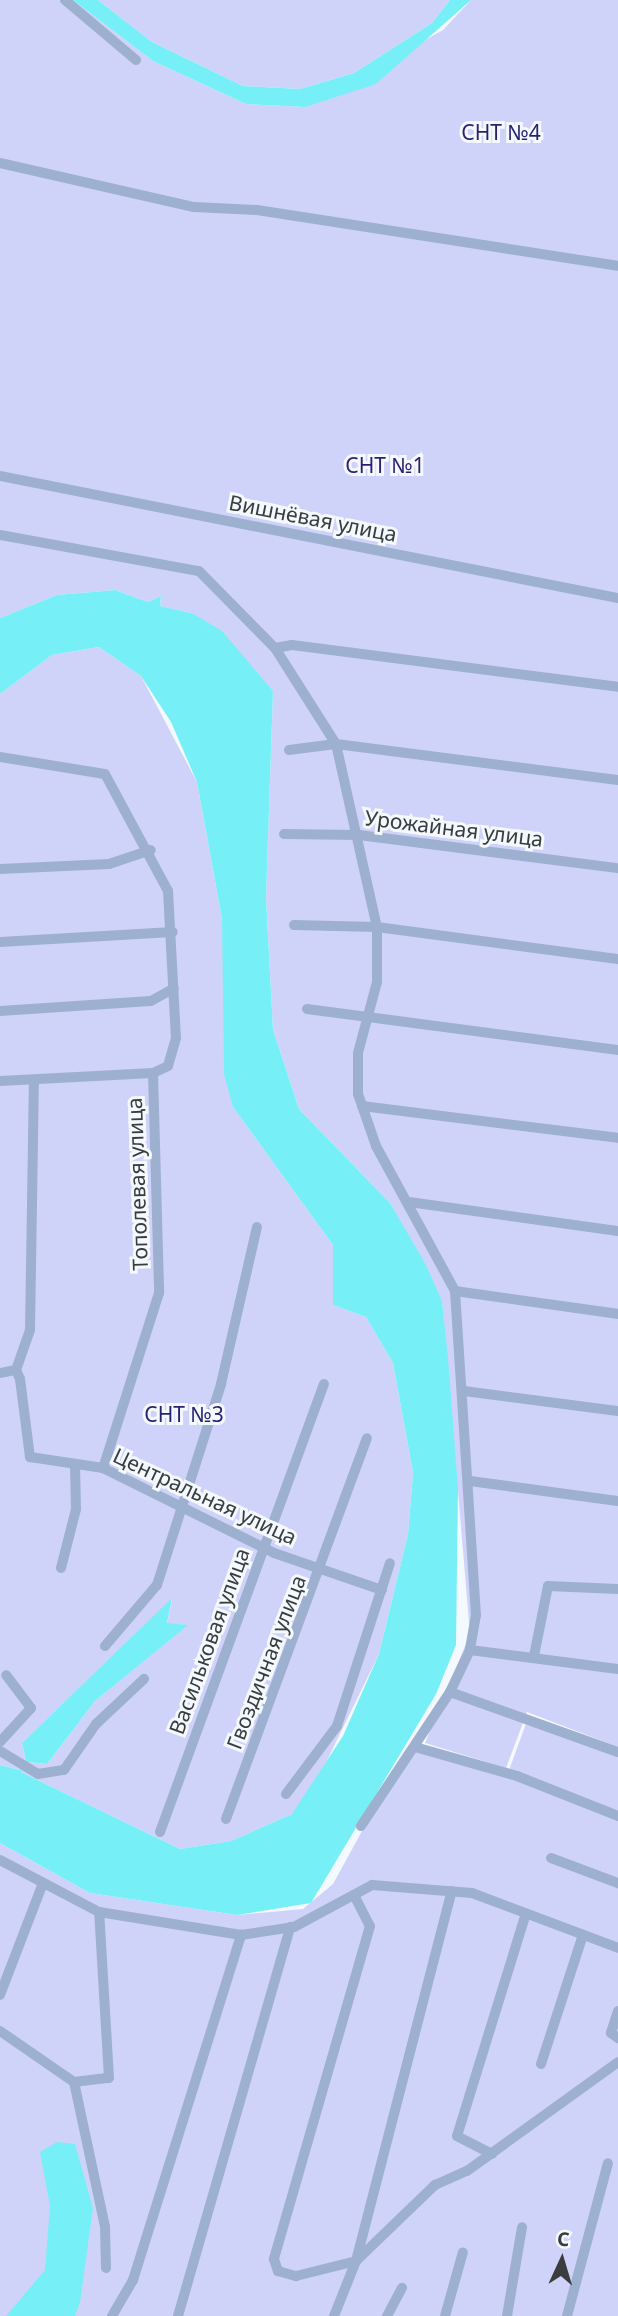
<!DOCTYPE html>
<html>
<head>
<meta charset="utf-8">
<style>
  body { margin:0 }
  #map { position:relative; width:618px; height:2316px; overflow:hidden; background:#f4f9fd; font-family:"Noto Sans",sans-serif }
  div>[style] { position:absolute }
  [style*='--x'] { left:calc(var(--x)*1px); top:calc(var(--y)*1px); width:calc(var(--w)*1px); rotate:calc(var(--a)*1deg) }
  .green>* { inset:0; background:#d0d3f9 }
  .water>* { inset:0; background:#77eff7 }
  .minor>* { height:10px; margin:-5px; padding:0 5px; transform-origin:5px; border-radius:5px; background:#9eb0cf }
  span { translate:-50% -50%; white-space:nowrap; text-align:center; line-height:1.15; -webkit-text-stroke:6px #f4f9fd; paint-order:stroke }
  .park-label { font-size:21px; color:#2b1e73 }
  .street-label { font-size:21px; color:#3a3c3e }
  .north { position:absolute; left:527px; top:2225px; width:70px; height:70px; -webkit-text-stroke:5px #f4f9fd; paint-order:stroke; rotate:4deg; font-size:19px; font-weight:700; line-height:28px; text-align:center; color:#3a3c3e }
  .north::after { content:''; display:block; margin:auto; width:24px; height:32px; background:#3a3c3e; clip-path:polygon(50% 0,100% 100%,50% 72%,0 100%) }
</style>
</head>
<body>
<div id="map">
  <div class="green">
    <div style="clip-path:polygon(0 0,73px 0,153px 61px,246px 104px,305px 107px,443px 30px,471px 0,618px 0,618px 1747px,527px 1712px,506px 1768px,425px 1743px,470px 1634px,442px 1302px,390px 1203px,299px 1109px,273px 1030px,266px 898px,273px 691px,192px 613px,160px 606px,161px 596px,148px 602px,115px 590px,57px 595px,0 618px)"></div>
    <div style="clip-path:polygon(98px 0,450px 0,432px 23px,354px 73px,300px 89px,243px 86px,152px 42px)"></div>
    <div style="clip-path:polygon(99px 647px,141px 676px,197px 782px,222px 919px,233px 1107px,333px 1245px,333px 1305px,366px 1317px,393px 1363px,413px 1473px,408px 1534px,379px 1654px,313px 1789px,292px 1814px,231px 1841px,180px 1849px,21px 1772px,28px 1762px,47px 1764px,95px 1701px,187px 1625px,167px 1624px,172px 1599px,22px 1743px,26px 1761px,20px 1770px,0 1765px,0 694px,52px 655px)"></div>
    <div style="clip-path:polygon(527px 1721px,618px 1754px,618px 2316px,0 2316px,0 1843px,90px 1893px,237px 1915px,303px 1909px,333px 1884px,408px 1747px,508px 1773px)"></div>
  </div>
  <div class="water">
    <div style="clip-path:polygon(73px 0,98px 0,152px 42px,243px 86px,300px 89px,354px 73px,432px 23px,450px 0,471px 0,376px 84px,305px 107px,246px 104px,153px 61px)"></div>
    <div style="clip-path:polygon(115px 590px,148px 602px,161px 596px,160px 606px,192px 613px,222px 631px,273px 691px,266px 898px,273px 1030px,299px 1109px,390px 1203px,426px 1265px,442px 1301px,448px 1358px,458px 1488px,456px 1645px,436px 1694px,311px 1903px,237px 1915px,90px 1893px,0 1843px,0 1765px,20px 1770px,26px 1761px,22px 1743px,172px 1598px,167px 1623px,188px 1625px,95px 1701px,47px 1764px,28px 1762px,21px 1772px,180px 1849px,231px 1841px,292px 1814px,343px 1736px,379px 1654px,408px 1534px,413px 1473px,393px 1363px,366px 1317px,333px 1305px,333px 1245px,233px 1107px,224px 1074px,222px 919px,197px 782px,171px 722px,141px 676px,99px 647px,52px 655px,0 694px,0 618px,57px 595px)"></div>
    <div style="clip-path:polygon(57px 2142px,75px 2144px,93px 2208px,80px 2302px,75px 2316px,6px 2316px,45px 2270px,50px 2206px,40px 2152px)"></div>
  </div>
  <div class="minor">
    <div style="--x:65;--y:0;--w:93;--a:40.2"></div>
    <div style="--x:0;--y:163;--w:199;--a:12.8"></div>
    <div style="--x:194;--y:207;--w:63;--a:2.7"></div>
    <div style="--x:257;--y:210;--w:365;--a:8.8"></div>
    <div style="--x:0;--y:476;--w:630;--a:11.17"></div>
    <div style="--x:0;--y:535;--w:202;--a:10.3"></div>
    <div style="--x:199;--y:571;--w:108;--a:45.4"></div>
    <div style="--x:275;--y:648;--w:114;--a:57.6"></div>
    <div style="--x:336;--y:744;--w:188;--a:77.4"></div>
    <div style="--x:377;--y:927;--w:55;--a:90"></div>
    <div style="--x:377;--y:982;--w:73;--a:105"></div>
    <div style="--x:358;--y:1053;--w:41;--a:90"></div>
    <div style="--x:358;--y:1094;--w:55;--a:70.9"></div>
    <div style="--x:376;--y:1146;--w:165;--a:61.4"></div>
    <div style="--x:455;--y:1291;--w:325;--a:86.3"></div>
    <div style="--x:476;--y:1615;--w:36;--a:100"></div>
    <div style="--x:470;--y:1650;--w:47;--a:115.5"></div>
    <div style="--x:450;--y:1692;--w:161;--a:123.6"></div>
    <div style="--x:275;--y:648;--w:17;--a:-10"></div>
    <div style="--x:292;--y:645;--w:329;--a:7.3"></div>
    <div style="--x:289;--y:750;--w:47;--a:-7.3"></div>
    <div style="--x:336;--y:744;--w:284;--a:7.3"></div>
    <div style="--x:0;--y:757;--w:106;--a:9.2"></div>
    <div style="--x:105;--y:774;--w:133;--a:61.7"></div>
    <div style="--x:168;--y:891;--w:147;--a:86.9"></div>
    <div style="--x:176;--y:1038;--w:29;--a:106"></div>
    <div style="--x:168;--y:1066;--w:17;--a:155"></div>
    <div style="--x:153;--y:1073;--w:220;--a:88.4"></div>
    <div style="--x:159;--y:1293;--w:184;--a:107.7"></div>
    <div style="--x:284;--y:834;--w:75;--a:0.8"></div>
    <div style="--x:359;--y:835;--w:261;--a:7.3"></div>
    <div style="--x:0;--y:869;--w:109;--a:-2.6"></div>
    <div style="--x:109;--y:864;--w:44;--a:-18.4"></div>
    <div style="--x:294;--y:925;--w:83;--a:1.4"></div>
    <div style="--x:377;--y:927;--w:243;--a:7.6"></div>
    <div style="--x:0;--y:942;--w:173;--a:-3.3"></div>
    <div style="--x:307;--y:1009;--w:314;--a:7.5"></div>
    <div style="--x:0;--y:1011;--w:151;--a:-3.8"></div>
    <div style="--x:151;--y:1001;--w:26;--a:-29"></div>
    <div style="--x:0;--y:1081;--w:153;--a:-3"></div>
    <div style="--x:362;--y:1106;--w:258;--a:7.1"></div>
    <div style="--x:409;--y:1202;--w:211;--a:7.9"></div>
    <div style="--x:455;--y:1291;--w:165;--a:8"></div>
    <div style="--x:16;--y:1370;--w:42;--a:-70.7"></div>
    <div style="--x:30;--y:1330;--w:249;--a:-89.1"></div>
    <div style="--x:0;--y:1373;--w:16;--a:-11"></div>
    <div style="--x:16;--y:1370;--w:10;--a:66"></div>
    <div style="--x:20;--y:1379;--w:79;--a:82.7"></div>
    <div style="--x:30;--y:1457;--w:74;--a:8.6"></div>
    <div style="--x:103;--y:1468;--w:191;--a:26.4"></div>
    <div style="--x:274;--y:1553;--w:114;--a:18.9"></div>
    <div style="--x:464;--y:1391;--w:155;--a:7.4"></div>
    <div style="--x:470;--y:1481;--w:149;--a:7.7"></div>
    <div style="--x:61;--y:1568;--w:61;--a:-75.7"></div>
    <div style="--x:76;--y:1509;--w:45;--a:-91.3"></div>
    <div style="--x:105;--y:1646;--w:80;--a:-49.6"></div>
    <div style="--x:157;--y:1585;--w:211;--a:-72.3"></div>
    <div style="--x:221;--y:1384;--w:161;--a:-77.1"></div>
    <div style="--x:470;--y:1650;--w:149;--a:7.3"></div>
    <div style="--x:534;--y:1656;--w:71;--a:-78.7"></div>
    <div style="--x:548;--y:1586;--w:70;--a:2.5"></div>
    <div style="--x:450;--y:1692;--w:178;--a:19.7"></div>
    <div style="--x:0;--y:1742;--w:46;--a:-47.6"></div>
    <div style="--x:31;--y:1708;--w:41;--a:-127.1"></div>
    <div style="--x:415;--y:1747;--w:106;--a:15.9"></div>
    <div style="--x:517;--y:1776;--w:109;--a:21.6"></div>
    <div style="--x:0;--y:1751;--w:44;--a:31.2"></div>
    <div style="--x:38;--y:1774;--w:26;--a:-9"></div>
    <div style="--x:64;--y:1770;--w:56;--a:-55.2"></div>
    <div style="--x:96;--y:1724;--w:66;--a:-43.2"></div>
    <div style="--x:286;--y:1794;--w:85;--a:-53.1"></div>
    <div style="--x:337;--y:1726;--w:171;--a:-72"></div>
    <div style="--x:226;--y:1819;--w:406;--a:-69.7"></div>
    <div style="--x:160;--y:1832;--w:477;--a:-69.9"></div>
    <div style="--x:551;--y:1858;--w:72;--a:20.5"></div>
    <div style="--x:0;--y:1860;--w:112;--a:27.7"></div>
    <div style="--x:99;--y:1912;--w:144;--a:9.2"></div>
    <div style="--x:241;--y:1935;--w:54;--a:-8.6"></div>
    <div style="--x:294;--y:1927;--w:89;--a:-28.3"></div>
    <div style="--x:372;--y:1885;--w:100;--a:4.6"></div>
    <div style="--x:472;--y:1893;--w:156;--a:20.6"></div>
    <div style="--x:354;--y:1895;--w:35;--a:63"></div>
    <div style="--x:370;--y:1926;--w:347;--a:106.1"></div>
    <div style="--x:274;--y:2259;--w:13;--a:72"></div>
    <div style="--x:278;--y:2271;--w:19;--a:16"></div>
    <div style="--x:296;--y:2276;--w:62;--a:-14"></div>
    <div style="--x:356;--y:2261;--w:110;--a:-43.9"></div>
    <div style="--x:435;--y:2185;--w:35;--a:-24"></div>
    <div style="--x:467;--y:2171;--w:186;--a:-35.8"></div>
    <div style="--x:0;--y:1995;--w:120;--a:-69"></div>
    <div style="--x:618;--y:2011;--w:23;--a:108"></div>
    <div style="--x:611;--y:2033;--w:9;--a:36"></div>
    <div style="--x:0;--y:2031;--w:90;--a:34.6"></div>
    <div style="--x:74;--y:2082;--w:35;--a:-7"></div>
    <div style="--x:109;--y:2078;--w:166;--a:-93.4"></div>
    <div style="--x:541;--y:2064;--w:136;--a:-72"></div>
    <div style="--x:74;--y:2082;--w:148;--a:77.9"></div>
    <div style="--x:105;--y:2227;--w:41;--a:88.6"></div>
    <div style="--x:492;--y:2154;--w:39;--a:-153"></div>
    <div style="--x:457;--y:2136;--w:233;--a:-72.8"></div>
    <div style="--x:112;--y:2316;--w:42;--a:-59.7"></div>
    <div style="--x:133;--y:2280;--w:362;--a:-72.6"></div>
    <div style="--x:178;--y:2316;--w:405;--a:-73.9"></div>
    <div style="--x:334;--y:2316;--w:59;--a:-68.2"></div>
    <div style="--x:356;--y:2261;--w:382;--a:-75.5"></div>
    <div style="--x:387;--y:2316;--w:32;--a:-62"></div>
    <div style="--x:445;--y:2316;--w:66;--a:-74.3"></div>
    <div style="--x:507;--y:2316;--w:90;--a:-80.4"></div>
    <div style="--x:567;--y:2316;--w:158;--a:-75"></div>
  </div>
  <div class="park-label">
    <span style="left:501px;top:132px">СНТ №4</span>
    <span style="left:385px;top:465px">СНТ №1</span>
    <span style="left:184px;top:1414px">СНТ №3</span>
  </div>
  <div class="street-label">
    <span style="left:313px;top:518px;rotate:11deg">Вишнёвая улица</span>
    <span style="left:454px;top:828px;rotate:7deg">Урожайная улица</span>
    <span style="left:137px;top:1184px;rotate:-92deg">Тополевая улица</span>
    <span style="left:205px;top:1496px;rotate:25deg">Центральная улица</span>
    <span style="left:209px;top:1641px;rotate:-70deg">Васильковая улица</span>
    <span style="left:266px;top:1662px;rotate:-69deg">Гвоздичная улица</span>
  </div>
  <div class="north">С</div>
</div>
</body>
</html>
